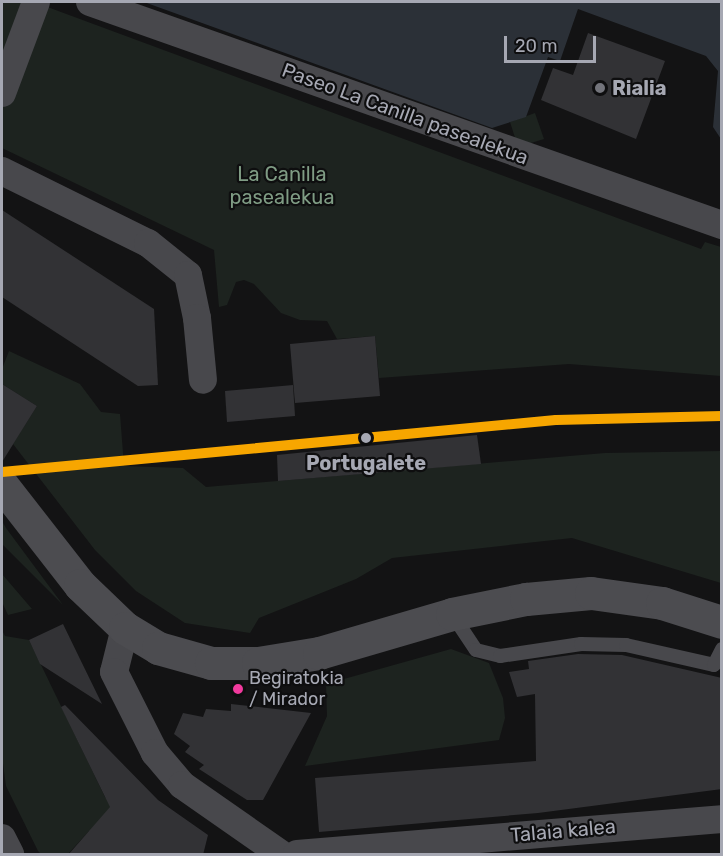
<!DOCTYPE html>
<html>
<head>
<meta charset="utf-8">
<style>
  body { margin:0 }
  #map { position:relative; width:723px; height:856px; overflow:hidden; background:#131314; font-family:Rubik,sans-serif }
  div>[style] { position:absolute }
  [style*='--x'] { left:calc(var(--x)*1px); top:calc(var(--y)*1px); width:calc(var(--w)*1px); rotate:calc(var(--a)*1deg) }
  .green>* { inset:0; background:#1d231f }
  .water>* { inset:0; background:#2b3037 }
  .building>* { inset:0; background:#323235 }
  .lane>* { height:14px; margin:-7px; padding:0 7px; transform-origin:7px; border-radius:7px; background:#48484c }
  .street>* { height:28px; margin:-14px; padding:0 14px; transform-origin:14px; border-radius:14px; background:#48484c }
  .secondary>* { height:33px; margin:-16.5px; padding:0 16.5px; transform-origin:16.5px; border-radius:16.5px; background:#4c4c50 }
  .rail-1>* { height:10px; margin:-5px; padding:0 5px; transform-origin:5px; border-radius:5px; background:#f7a600 }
  .dots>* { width:16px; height:16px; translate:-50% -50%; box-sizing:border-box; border:3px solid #0e0e0f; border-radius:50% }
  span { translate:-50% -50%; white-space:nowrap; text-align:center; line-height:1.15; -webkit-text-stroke:4.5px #0e0e0f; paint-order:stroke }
  .bus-label { font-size:18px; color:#a6a8b3 }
  .left { translate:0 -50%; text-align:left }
  .poi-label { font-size:20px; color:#a6a8b3; font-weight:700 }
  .street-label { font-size:20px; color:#a6a8b3 }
  .park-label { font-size:20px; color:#7f9c84 }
  .stop-label { font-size:20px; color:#a6a8b3; font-weight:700 }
  .frame { position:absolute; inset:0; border:3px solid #a6a8b3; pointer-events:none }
  .scale { position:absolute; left:504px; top:36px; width:92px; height:27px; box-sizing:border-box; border:3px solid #a6a8b3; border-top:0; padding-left:8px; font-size:18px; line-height:21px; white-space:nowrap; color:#a6a8b3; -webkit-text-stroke:4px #0e0e0f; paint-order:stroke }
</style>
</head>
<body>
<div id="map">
  <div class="green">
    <div style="clip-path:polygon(2px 2px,34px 2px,701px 249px,705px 242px,721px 247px,721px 376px,569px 364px,379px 378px,375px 336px,337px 339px,327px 321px,300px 320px,281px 313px,254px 284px,244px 280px,236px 282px,227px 305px,219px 307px,214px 250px,2px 148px)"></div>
    <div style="clip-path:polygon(535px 113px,544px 139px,518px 147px,510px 122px)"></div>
    <div style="clip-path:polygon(9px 351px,80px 384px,101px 412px,120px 414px,124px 466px,183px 468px,206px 487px,605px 453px,721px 451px,721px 583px,572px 538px,392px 558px,356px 579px,259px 618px,250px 633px,185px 623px,136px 591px,95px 550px,13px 444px,37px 406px,2px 384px,2px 369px)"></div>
    <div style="clip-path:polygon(2px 521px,6px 528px,63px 605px,2px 544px)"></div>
    <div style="clip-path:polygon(2px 574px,32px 609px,8px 615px,2px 602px)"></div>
    <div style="clip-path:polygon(2px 630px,5px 636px,29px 640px,105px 797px,129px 822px,115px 854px,89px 831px,68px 854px,41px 854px,38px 851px,6px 786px,2px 756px)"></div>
    <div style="clip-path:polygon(451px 649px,489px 663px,503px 698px,505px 718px,499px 740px,305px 766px,327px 716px,326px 684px)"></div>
  </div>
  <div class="water">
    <div style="clip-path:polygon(144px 2px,721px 2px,721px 139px,713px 127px,718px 71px,706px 56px,578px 9px,560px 61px,548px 57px,526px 117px,492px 128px)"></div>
  </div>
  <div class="building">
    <div style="clip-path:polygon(588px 33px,665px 61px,636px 139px,541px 100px,553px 68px,573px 75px)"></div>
    <div style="clip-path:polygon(2px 210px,154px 309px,158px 385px,138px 386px,2px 297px)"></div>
    <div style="clip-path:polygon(375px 336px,380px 396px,295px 403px,290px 344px)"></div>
    <div style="clip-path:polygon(2px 384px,37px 406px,2px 462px)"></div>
    <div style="clip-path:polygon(293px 385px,295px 416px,227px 422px,225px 391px)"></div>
    <div style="clip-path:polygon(477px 435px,481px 464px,278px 481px,277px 455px)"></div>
    <div style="clip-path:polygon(63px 624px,80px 659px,102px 704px,40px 664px,29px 640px)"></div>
    <div style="clip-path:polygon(578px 654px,622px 655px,722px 678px,722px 789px,538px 813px,319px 832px,315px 778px,536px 761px,535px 694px,517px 697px,509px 672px,529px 669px,528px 661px)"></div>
    <div style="clip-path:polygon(231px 704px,311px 713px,263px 800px,247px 800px,199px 769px,204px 765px,185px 752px,190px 746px,174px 734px,183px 713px,203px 717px,206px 709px,231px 711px)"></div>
    <div style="clip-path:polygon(65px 705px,158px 800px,208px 835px,203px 855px,68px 855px,110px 807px,61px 707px)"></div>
  </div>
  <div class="lane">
    <div style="--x:452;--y:614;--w:43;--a:56.3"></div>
    <div style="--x:476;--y:650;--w:25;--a:14"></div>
    <div style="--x:500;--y:656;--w:82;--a:-8.4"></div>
    <div style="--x:581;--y:644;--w:45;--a:1.3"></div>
    <div style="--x:626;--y:645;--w:90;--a:12.8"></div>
    <div style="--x:714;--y:665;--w:18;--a:-63"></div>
  </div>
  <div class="street">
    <div style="--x:90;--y:2;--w:670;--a:19.44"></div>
    <div style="--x:2;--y:93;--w:97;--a:-69.5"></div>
    <div style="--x:2;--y:171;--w:163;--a:26.3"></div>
    <div style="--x:148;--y:243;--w:51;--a:38.7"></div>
    <div style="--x:188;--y:275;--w:44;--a:78.2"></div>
    <div style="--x:197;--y:318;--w:62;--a:84.5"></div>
    <div style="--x:125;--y:628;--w:45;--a:104"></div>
    <div style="--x:114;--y:672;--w:91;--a:63.2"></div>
    <div style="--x:155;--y:753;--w:42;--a:49.8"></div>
    <div style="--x:182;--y:785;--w:121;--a:34.9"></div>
    <div style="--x:2;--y:838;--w:18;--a:63"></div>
    <div style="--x:297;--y:854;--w:426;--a:-4.7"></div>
  </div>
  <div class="secondary">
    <div style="--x:2;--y:485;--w:127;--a:52"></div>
    <div style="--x:80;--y:585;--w:62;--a:43.7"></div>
    <div style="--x:125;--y:628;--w:39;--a:31"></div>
    <div style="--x:158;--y:648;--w:55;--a:15.8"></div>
    <div style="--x:211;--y:663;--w:47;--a:0"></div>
    <div style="--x:258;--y:663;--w:62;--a:-9.3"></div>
    <div style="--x:319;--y:653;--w:139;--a:-16.3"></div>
    <div style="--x:452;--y:614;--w:76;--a:-11.5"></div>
    <div style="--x:526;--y:599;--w:65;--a:-5.3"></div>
    <div style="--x:591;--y:593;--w:72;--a:8"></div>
    <div style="--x:662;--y:603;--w:63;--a:17.6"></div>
  </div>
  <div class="rail-1">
    <div style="--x:2;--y:472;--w:556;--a:-5.36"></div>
    <div style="--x:556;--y:420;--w:166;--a:-1.4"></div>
  </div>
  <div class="dots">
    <div style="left:600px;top:88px;background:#73747b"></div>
    <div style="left:366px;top:438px;background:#a6a8b3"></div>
    <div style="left:238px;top:689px;background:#f13a9d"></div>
  </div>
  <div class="bus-label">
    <span class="left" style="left:249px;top:689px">Begiratokia<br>/ Mirador</span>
  </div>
  <div class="poi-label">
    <span class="left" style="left:612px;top:88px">Rialia</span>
  </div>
  <div class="street-label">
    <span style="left:405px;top:114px;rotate:20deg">Paseo La Canilla pasealekua</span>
    <span style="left:563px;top:831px;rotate:-5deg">Talaia kalea</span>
  </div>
  <div class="park-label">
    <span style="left:282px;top:186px">La Canilla<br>pasealekua</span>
  </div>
  <div class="stop-label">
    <span style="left:366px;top:463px">Portugalete</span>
  </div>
  <div class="frame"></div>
  <div class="scale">20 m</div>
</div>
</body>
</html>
